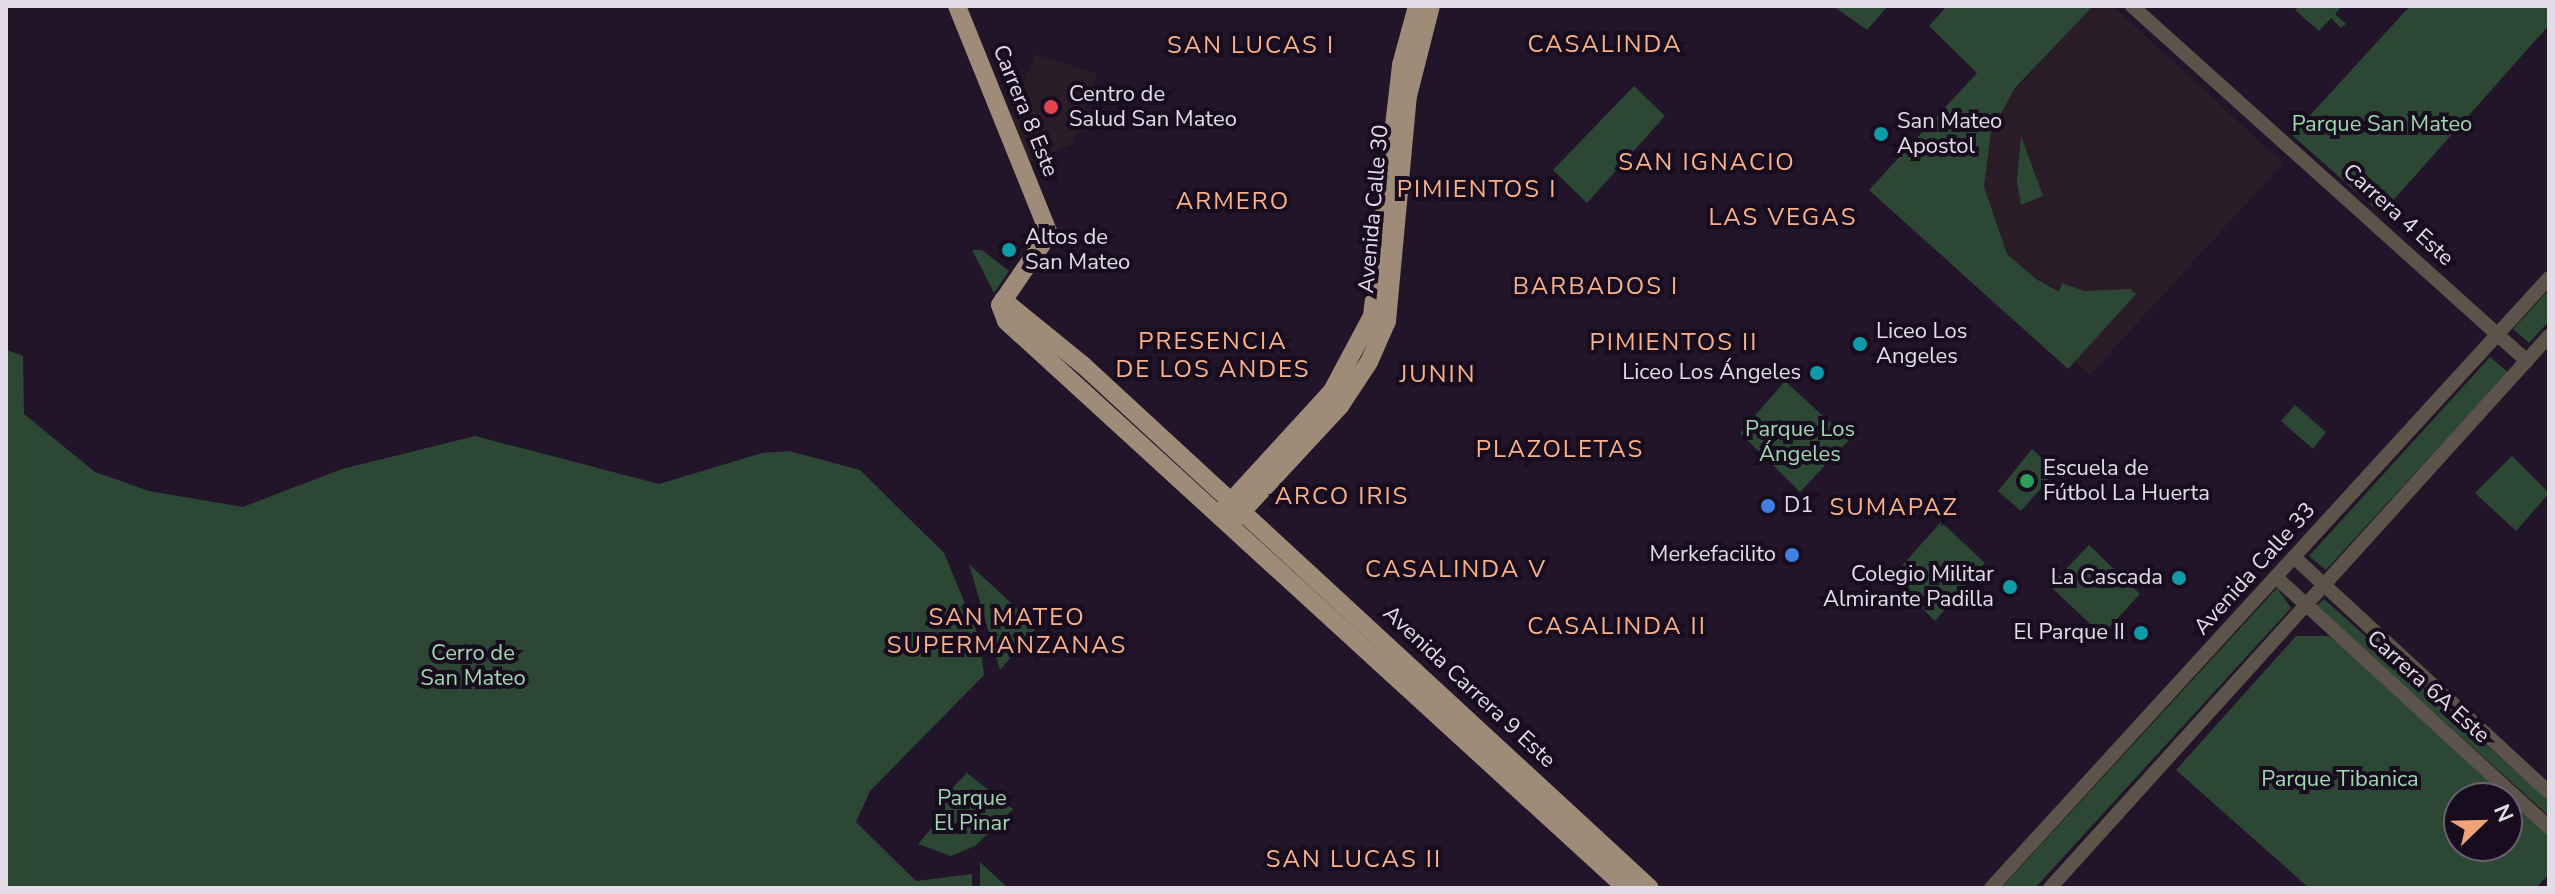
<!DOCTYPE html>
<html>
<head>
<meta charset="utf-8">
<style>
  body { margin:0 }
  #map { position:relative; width:2555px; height:894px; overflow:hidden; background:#221529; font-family:"Nunito Sans",sans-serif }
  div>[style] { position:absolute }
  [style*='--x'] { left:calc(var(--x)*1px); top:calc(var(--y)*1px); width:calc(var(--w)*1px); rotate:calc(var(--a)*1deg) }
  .medical>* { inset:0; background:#2b1d28 }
  .green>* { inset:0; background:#2c4835 }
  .minor>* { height:14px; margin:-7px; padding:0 7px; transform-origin:7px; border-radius:7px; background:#5c544a }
  .major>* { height:18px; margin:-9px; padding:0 9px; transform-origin:9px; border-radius:9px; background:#9e8c78 }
  .dots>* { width:22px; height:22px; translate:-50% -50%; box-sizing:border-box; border:4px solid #180c1f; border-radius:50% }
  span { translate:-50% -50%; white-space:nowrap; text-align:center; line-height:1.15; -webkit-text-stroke:8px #180c1f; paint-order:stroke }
  .poi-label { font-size:22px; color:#e3dbe8 }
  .left { translate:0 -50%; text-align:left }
  .right { translate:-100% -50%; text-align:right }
  .street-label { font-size:22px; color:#e3dbe8 }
  .park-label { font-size:22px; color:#9dd8af }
  .neighbourhood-label { font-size:24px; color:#f9b189; letter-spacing:2px }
  .frame { position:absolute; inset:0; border:8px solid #e3dbe8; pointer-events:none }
  .north { position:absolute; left:2443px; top:782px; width:80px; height:80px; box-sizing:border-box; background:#180c1f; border:2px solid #695f6f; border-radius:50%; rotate:67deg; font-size:22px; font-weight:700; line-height:32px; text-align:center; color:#e3dbe8 }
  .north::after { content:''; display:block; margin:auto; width:28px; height:36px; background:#efa378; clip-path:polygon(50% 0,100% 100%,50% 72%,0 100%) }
</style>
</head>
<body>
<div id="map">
  <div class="medical">
    <div style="clip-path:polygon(2093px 6px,2113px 6px,2283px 163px,2090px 375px,2075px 362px,2068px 369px,1900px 214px)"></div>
    <div style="clip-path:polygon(1035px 54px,1097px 74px,1073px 144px,1029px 163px,1011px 114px)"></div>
  </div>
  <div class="green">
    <div style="clip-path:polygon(1833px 6px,1888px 6px,1867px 30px)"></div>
    <div style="clip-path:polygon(1947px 6px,2093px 6px,2015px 88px,1991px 131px,1984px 187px,2007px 254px,2036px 279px,2059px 292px,2062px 283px,2084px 291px,2130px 289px,2136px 294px,2068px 369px,1869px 190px,1977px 73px,1929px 26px)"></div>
    <div style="clip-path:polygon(2299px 6px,2342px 6px,2335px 14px,2346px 24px,2341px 28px,2331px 18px,2319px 31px,2295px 10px)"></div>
    <div style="clip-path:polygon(2410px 6px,2549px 6px,2549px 25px,2381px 214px,2292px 135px)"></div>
    <div style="clip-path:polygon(1634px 86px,1665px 116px,1587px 203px,1553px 170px)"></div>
    <div style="clip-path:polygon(2021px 136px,2043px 196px,2021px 205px,2017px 181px)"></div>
    <div style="clip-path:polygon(972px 250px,982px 250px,1009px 271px,994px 293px)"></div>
    <div style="clip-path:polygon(2549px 290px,2549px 321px,2529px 343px,2513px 329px)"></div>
    <div style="clip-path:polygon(6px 350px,23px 356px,24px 414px,95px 472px,149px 491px,243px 507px,342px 469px,475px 436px,659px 484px,762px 453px,789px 451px,860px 470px,944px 553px,980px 640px,984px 675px,870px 791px,856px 822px,916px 881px,972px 874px,972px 888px,6px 888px)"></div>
    <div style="clip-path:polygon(2490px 357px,2508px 372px,2326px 570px,2309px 556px)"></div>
    <div style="clip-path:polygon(1785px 381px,1849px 440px,1800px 492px,1740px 433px)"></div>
    <div style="clip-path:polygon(2295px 405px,2326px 432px,2313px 449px,2281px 421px)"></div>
    <div style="clip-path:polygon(2032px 449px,2056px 471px,2021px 511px,1998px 491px)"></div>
    <div style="clip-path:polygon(2512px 456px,2549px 493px,2516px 531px,2475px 493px)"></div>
    <div style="clip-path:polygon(1941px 522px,1985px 563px,1935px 621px,1891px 578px)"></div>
    <div style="clip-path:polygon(2089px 545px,2140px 594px,2102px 635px,2050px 586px)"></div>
    <div style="clip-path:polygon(969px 564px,1037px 627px,1000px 670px)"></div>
    <div style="clip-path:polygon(2277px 588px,2291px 608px,2035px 888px,2001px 888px)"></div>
    <div style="clip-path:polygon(2324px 599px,2549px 801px,2549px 816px,2316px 606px)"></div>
    <div style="clip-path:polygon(evenodd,2296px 636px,2329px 636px,2342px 646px,2549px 834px,2549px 874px,2536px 888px,2309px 888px,2176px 770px,2296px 636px,2459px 798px,2507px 798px,2507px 846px,2459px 846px,2459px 798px)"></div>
    <div style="clip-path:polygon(967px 773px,1013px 809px,975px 846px,951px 856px,918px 844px,946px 811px,938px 803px)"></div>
    <div style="clip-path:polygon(980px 862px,1008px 888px,980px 888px)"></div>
  </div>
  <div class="minor">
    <div style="--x:2132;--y:6;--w:531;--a:41.95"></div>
    <div style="--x:2295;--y:558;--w:345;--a:42.7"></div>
    <div style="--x:2278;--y:579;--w:367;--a:42.5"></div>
    <div style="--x:1991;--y:888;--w:827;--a:-47.55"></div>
    <div style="--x:2050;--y:888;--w:744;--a:-47.89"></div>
  </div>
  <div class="major">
    <div style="--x:957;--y:6;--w:246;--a:68"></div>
    <div style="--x:1049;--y:234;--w:86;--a:124.6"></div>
    <div style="--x:1000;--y:305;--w:17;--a:69"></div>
    <div style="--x:1006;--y:321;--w:840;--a:42.44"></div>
    <div style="--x:1003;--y:300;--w:103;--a:39.1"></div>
    <div style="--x:1083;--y:365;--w:771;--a:42.69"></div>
    <div style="--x:1223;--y:510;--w:161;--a:-47.5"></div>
    <div style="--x:1332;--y:391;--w:85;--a:-61.9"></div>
    <div style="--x:1372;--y:316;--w:253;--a:-83.4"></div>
    <div style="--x:1401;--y:65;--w:61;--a:-74.8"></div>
    <div style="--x:1236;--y:518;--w:153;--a:-47.1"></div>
    <div style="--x:1340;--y:406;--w:53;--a:-56.6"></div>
    <div style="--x:1369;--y:362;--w:45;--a:-66.3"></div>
    <div style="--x:1387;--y:321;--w:226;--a:-84.7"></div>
    <div style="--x:1408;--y:96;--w:93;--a:-75.7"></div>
  </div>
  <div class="dots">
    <div style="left:1051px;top:107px;background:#e0444e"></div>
    <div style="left:1881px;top:134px;background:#0f9aa8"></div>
    <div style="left:1009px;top:250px;background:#0f9aa8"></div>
    <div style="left:1860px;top:344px;background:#0f9aa8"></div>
    <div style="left:1817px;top:373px;background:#0f9aa8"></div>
    <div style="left:2027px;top:481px;background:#2e9e5b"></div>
    <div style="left:1768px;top:506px;background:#3f7fe0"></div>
    <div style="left:1792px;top:555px;background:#3f7fe0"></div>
    <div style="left:2179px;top:578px;background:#0f9aa8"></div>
    <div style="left:2010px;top:587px;background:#0f9aa8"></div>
    <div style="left:2141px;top:633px;background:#0f9aa8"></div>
  </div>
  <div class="poi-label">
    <span class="left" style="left:1069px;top:107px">Centro de<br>Salud San Mateo</span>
    <span class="left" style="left:1897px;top:134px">San Mateo<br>Apostol</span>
    <span class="left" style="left:1025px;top:250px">Altos de<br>San Mateo</span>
    <span class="left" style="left:1876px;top:344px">Liceo Los<br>Angeles</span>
    <span class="right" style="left:1801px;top:373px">Liceo Los Ángeles</span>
    <span class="left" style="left:2043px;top:481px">Escuela de<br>Fútbol La Huerta</span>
    <span class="left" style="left:1784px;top:506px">D1</span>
    <span class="right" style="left:1776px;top:555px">Merkefacilito</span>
    <span class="right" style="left:1994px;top:587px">Colegio Militar<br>Almirante Padilla</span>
    <span class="right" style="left:2163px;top:578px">La Cascada</span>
    <span class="right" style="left:2125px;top:633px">El Parque II</span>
  </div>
  <div class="street-label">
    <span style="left:1025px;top:111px;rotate:68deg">Carrera 8 Este</span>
    <span style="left:1374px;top:209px;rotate:-85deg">Avenida Calle 30</span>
    <span style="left:2398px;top:215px;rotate:42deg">Carrera 4 Este</span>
    <span style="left:2255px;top:569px;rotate:-48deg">Avenida Calle 33</span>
    <span style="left:1469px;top:687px;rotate:43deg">Avenida Carrera 9 Este</span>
    <span style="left:2428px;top:687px;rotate:42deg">Carrera 6A Este</span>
  </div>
  <div class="park-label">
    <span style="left:2382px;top:125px">Parque San Mateo</span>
    <span style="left:1800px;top:442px">Parque Los<br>Ángeles</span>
    <span style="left:473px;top:666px">Cerro de<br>San Mateo</span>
    <span style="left:2340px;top:780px">Parque Tibanica</span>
    <span style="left:972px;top:811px">Parque<br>El Pinar</span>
  </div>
  <div class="neighbourhood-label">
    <span style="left:1605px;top:45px">CASALINDA</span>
    <span style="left:1251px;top:46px">SAN LUCAS I</span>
    <span style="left:1707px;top:163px">SAN IGNACIO</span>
    <span style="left:1477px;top:190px">PIMIENTOS I</span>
    <span style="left:1233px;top:202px">ARMERO</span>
    <span style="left:1783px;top:218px">LAS VEGAS</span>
    <span style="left:1596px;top:287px">BARBADOS I</span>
    <span style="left:1213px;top:356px">PRESENCIA<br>DE LOS ANDES</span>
    <span style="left:1674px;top:343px">PIMIENTOS II</span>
    <span style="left:1438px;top:375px">JUNIN</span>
    <span style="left:1560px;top:450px">PLAZOLETAS</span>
    <span style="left:1342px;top:497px">ARCO IRIS</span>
    <span style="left:1894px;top:508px">SUMAPAZ</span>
    <span style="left:1456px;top:570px">CASALINDA V</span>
    <span style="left:1007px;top:632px">SAN MATEO<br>SUPERMANZANAS</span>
    <span style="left:1617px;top:627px">CASALINDA II</span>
    <span style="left:1354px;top:860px">SAN LUCAS II</span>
  </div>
  <div class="frame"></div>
  <div class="north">N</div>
</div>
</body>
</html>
